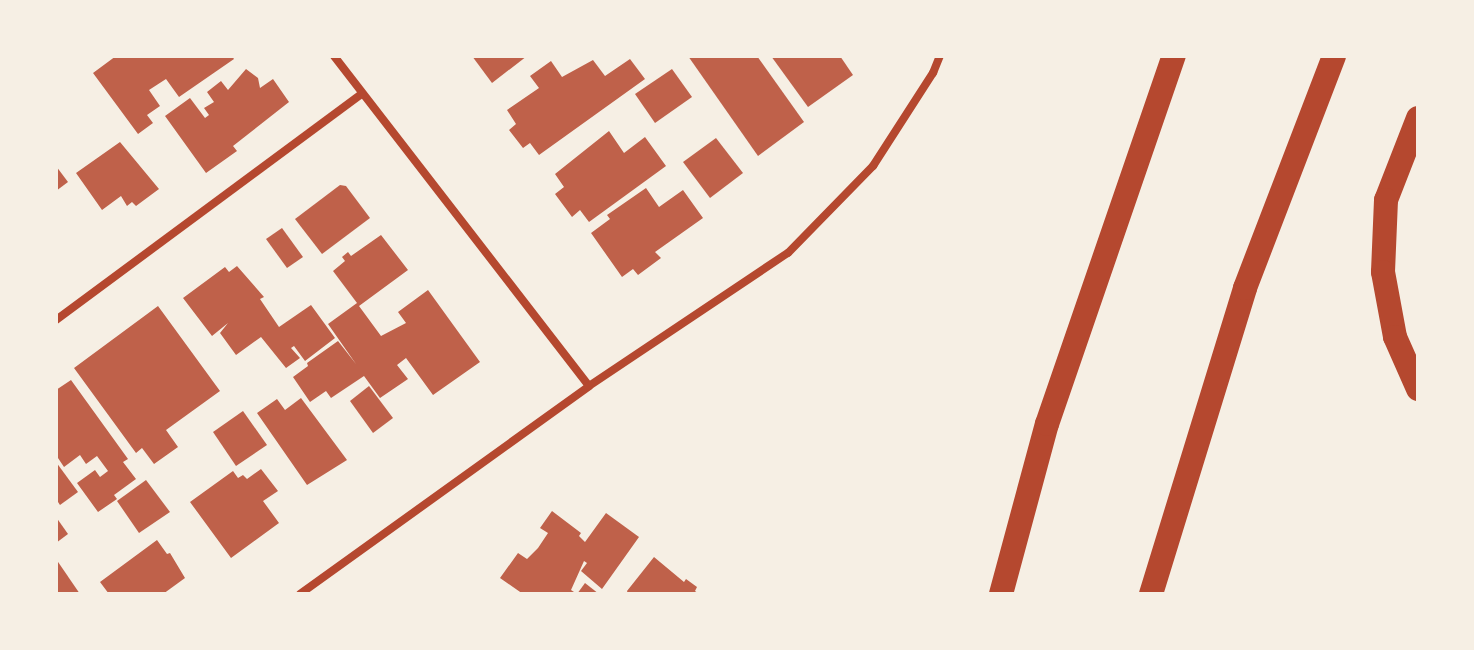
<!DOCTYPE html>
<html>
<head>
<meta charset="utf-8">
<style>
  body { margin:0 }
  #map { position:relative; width:1474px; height:650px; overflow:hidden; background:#f6efe4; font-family:"PT Sans",sans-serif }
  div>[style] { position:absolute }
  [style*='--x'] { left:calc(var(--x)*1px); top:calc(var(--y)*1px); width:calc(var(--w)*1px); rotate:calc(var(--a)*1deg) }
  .building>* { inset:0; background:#bf614a }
  .minor>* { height:8px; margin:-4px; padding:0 4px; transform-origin:4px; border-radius:4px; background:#b5482f }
  .motorway>* { height:24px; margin:-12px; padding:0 12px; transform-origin:12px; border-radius:12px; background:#b5482f }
  span { translate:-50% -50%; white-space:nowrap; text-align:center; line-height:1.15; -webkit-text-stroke:7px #f6efe4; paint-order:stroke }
  .frame { position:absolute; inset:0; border:58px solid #f6efe4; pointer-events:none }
</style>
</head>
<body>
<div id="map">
  <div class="building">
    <div style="clip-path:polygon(116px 56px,232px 56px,234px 59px,179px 97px,166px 79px,149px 90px,160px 106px,147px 115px,153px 123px,138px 134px,93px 73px)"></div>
    <div style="clip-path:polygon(472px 56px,527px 56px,492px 83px)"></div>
    <div style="clip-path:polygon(688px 56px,757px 56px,804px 122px,758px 156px)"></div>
    <div style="clip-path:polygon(771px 56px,840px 56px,853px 75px,808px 107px)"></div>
    <div style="clip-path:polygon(630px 59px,645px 79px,539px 155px,530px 143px,523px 148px,509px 130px,516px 124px,507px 110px,539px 88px,530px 76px,551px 61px,562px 77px,593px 60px,605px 76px)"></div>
    <div style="clip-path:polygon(246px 69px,258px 78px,260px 88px,273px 79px,289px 102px,233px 146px,237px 151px,206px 173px,165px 116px,190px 98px,205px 118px,209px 115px,204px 108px,214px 102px,207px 92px,221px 81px,228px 90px)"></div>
    <div style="clip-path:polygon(672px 69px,692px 97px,655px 123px,635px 94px)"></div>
    <div style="clip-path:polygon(609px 131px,624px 153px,645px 137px,666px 166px,589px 222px,580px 210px,572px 217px,555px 194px,564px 187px,555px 174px)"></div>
    <div style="clip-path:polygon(716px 138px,743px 173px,710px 198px,683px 162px)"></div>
    <div style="clip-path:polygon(120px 142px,159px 189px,136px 206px,132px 202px,127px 206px,121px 196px,102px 210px,76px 173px)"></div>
    <div style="clip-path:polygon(56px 166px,68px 182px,56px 191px)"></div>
    <div style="clip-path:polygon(340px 185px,346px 186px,370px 218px,322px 254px,295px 219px)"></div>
    <div style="clip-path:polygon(646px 188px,659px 207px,683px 190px,703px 218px,655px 252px,661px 258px,638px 275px,633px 269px,622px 277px,591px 233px,610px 219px,607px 215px)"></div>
    <div style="clip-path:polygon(282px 228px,303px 257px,287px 268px,266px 239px)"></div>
    <div style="clip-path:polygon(381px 235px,408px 270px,359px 306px,381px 336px,406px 323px,398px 312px,428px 290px,480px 362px,433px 395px,406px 358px,397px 365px,408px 379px,380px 398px,364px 376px,331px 398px,326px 391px,310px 402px,293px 377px,308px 366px,307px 363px,338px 341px,356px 364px,328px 324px,357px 303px,333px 271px,345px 261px,342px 257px,348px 252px,351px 256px)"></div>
    <div style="clip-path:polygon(237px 266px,264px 297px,260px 299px,279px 327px,311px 305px,335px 338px,305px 361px,294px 346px,291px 348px,300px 358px,286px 368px,261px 337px,236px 355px,220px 333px,228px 323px,212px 336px,183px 298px,225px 267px,229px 272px)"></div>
    <div style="clip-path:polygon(158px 306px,220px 391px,166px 430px,178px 447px,154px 464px,142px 448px,136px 453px,74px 368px)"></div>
    <div style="clip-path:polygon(71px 380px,128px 459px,123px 462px,136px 479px,114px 495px,117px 499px,98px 512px,77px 483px,95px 470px,100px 477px,108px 471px,97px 456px,86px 464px,80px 455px,64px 467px,56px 455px,56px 390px)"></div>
    <div style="clip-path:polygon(369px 386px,393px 418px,373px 433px,350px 401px)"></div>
    <div style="clip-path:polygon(301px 398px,347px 460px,307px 485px,257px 413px,277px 399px,285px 410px)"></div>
    <div style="clip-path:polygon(243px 411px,267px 445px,236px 466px,213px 432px)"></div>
    <div style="clip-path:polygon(56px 462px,78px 492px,60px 505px,56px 499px)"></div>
    <div style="clip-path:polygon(261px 469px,278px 491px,263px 501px,279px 523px,231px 558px,190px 502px,233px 471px,238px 478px,243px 475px,247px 479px)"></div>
    <div style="clip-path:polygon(146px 480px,170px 512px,139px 533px,117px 501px)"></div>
    <div style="clip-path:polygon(552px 511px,581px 533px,579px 536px,585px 542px,606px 513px,639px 537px,602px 589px,581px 571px,587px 563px,584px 561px,571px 590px,577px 594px,523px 594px,500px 578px,518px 553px,527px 559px,538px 548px,548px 533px,540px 528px)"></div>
    <div style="clip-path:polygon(56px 517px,68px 534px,56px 543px)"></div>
    <div style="clip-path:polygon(157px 540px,167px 554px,170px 553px,185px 578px,163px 594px,109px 594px,100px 582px)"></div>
    <div style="clip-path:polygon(654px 557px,684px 582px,686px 579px,697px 587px,695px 591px,699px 594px,628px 594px,627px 591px)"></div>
    <div style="clip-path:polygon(56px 559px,80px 594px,56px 594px)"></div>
    <div style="clip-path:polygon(585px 583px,599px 594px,577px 594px)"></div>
  </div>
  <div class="minor">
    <div style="--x:334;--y:56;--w:417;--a:52.3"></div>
    <div style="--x:56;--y:320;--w:380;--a:-36.5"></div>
    <div style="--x:300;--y:594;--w:356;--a:-35.7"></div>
    <div style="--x:589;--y:386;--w:239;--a:-33.8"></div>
    <div style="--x:788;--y:253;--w:122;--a:-45.7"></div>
    <div style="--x:873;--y:166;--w:111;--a:-57.2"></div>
    <div style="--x:933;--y:73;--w:18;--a:-68"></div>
  </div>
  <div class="motorway">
    <div style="--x:1418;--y:118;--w:88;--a:111.3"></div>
    <div style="--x:1386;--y:200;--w:72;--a:92.4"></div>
    <div style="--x:1383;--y:272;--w:66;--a:79.5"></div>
    <div style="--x:1395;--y:337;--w:57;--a:66.1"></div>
    <div style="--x:1001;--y:594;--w:176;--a:-74.9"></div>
    <div style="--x:1047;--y:424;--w:389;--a:-71"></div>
    <div style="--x:1151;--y:594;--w:320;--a:-72.9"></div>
    <div style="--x:1245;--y:288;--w:248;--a:-69"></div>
  </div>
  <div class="frame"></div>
</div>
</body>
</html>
